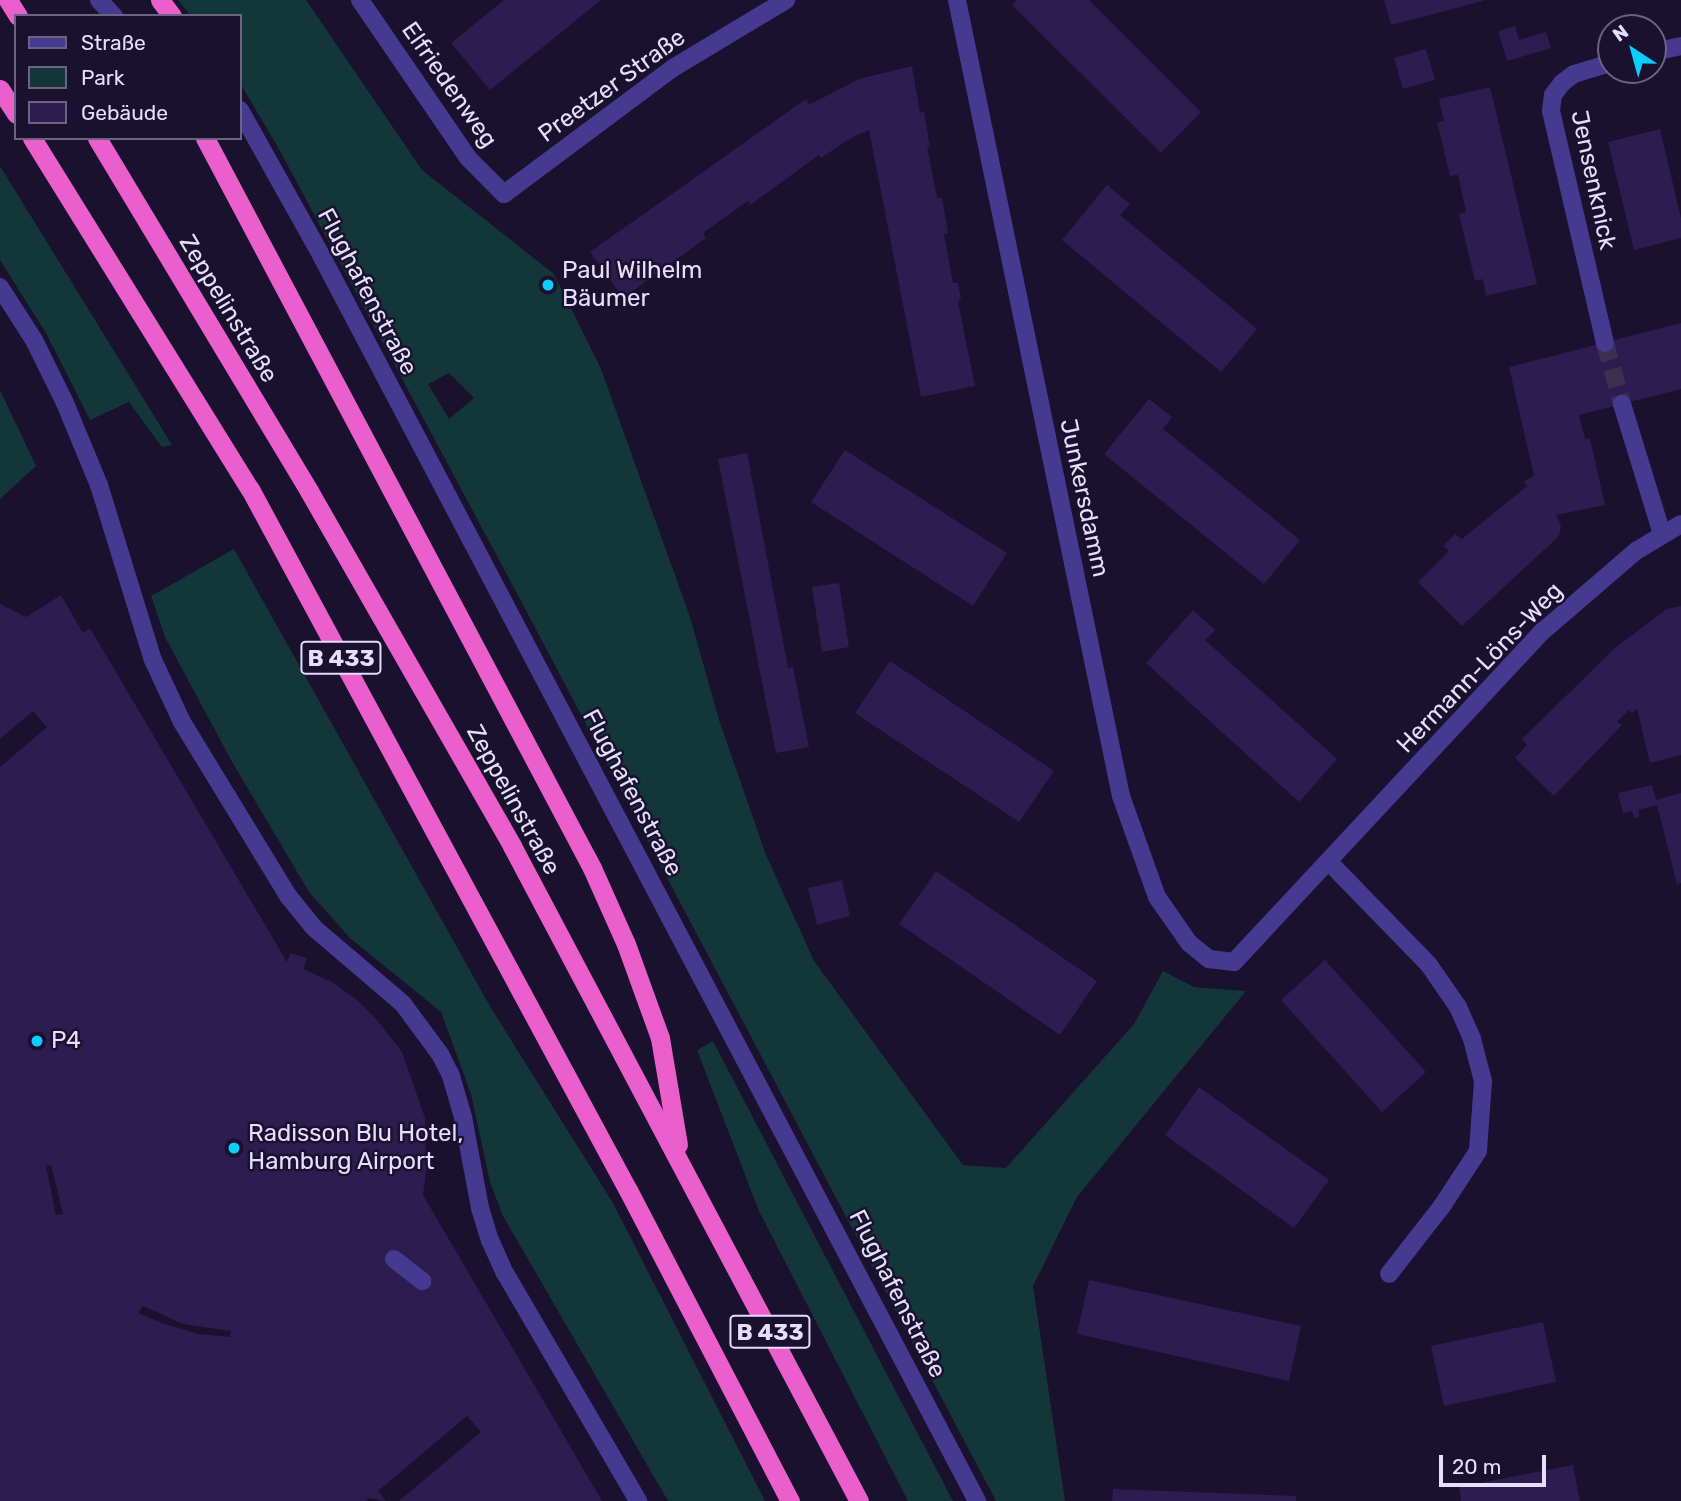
<!DOCTYPE html>
<html>
<head>
<meta charset="utf-8">
<style>
  body { margin:0 }
  #map { position:relative; width:1681px; height:1501px; overflow:hidden; background:#19112e; font-family:Rubik,sans-serif }
  div>[style] { position:absolute }
  [style*='--x'] { left:calc(var(--x)*1px); top:calc(var(--y)*1px); width:calc(var(--w)*1px); rotate:calc(var(--a)*1deg) }
  .green>* { inset:0; background:#133639 }
  .building>* { inset:0; background:#2c1c50 }
  .minor-tunnel>* { height:18px; margin-top:-9px; transform-origin:0; background:repeating-linear-gradient(90deg,#38304d 0 18px,transparent 0 27px) }
  .service>* { height:18px; margin:-9px; padding:0 9px; transform-origin:9px; border-radius:9px; background:#463a90 }
  .minor>* { height:18px; margin:-9px; padding:0 9px; transform-origin:9px; border-radius:9px; background:#463a90 }
  .trunk>* { height:19px; margin:-9.5px; padding:0 9.5px; transform-origin:9.5px; border-radius:9.5px; background:#ea5fcc }
  .dots>* { width:19px; height:19px; translate:-50% -50%; box-sizing:border-box; border:4px solid #19112e; border-radius:50% }
  span { translate:-50% -50%; white-space:nowrap; text-align:center; line-height:1.15; -webkit-text-stroke:5px #19112e; paint-order:stroke }
  .shield-label span { padding:2px 5px; background:#19112e; border:2px solid; border-radius:5px; -webkit-text-stroke-width:0 }
  .shield-label { font-size:23px; color:#e5deff; font-weight:700 }
  .street-label { font-size:24px; color:#e5deff }
  .poi-label { font-size:24px; color:#e5deff }
  .left { translate:0 -50%; text-align:left }
  .legend { position:absolute; left:14px; top:14px; width:228px; height:126px; box-sizing:border-box; background:#19112e; border:2px solid #6b6382; margin:0; padding:9px 12px; list-style:none; font-size:21px; color:#e5deff }
  .legend li { display:flex; align-items:center; gap:14px; height:35px }
  .legend b { width:35px; border:2px solid #6b6382 }
  .north { position:absolute; left:1597px; top:14px; width:70px; height:70px; box-sizing:border-box; background:#19112e; border:2px solid #6b6382; border-radius:50%; rotate:324deg; font-size:19px; font-weight:700; line-height:28px; text-align:center; color:#e5deff }
  .north::after { content:''; display:block; margin:auto; width:24px; height:32px; background:#0aceff; clip-path:polygon(50% 0,100% 100%,50% 72%,0 100%) }
  .scale { position:absolute; left:1439px; top:1455px; width:107px; height:32px; box-sizing:border-box; border:4px solid #e5deff; border-top:0; padding-left:9px; font-size:21px; line-height:24px; white-space:nowrap; color:#e5deff; -webkit-text-stroke:5px #19112e; paint-order:stroke }
</style>
</head>
<body>
<div id="map">
  <div class="green">
    <div style="clip-path:polygon(evenodd,178px 0,306px 0,422px 170px,554px 274px,601px 369px,690px 617px,719px 720px,766px 855px,814px 961px,963px 1165px,1006px 1168px,1134px 1024px,1163px 971px,1194px 987px,1246px 991px,1077px 1197px,1033px 1286px,1065px 1501px,996px 1501px,520px 599px,279px 149px,240px 83px,240px 16px,191px 16px,178px 0,449px 373px,474px 398px,449px 419px,428px 384px,449px 373px)"></div>
    <div style="clip-path:polygon(0 166px,172px 445px,162px 447px,129px 402px,90px 420px,46px 333px,0 260px)"></div>
    <div style="clip-path:polygon(0 390px,36px 466px,0 499px)"></div>
    <div style="clip-path:polygon(234px 549px,491px 1008px,613px 1203px,765px 1501px,668px 1501px,503px 1216px,490px 1182px,471px 1094px,441px 1012px,350px 938px,309px 892px,231px 760px,165px 637px,151px 596px)"></div>
    <div style="clip-path:polygon(713px 1041px,953px 1501px,908px 1501px,759px 1211px,697px 1050px)"></div>
  </div>
  <div class="building">
    <div style="clip-path:polygon(504px 0,601px 0,490px 90px,451px 43px)"></div>
    <div style="clip-path:polygon(1017px 0,1089px 0,1201px 112px,1161px 153px,1012px 5px)"></div>
    <div style="clip-path:polygon(1384px 0,1483px 0,1483px 1px,1391px 25px)"></div>
    <div style="clip-path:polygon(1515px 26px,1519px 40px,1546px 32px,1551px 48px,1507px 61px,1498px 31px)"></div>
    <div style="clip-path:polygon(1426px 49px,1435px 80px,1403px 89px,1394px 58px)"></div>
    <div style="clip-path:polygon(912px 66px,920px 113px,924px 111px,930px 148px,927px 147px,937px 198px,942px 198px,948px 233px,944px 234px,953px 283px,958px 283px,961px 299px,958px 302px,975px 386px,921px 397px,869px 130px,851px 138px,821px 158px,819px 155px,750px 205px,748px 201px,703px 233px,706px 238px,623px 298px,590px 252px,806px 99px,809px 105px,859px 79px)"></div>
    <div style="clip-path:polygon(1490px 87px,1537px 284px,1486px 296px,1483px 279px,1475px 281px,1459px 214px,1466px 212px,1458px 175px,1450px 176px,1437px 122px,1444px 121px,1439px 99px)"></div>
    <div style="clip-path:polygon(1660px 129px,1681px 218px,1681px 238px,1634px 250px,1608px 142px)"></div>
    <div style="clip-path:polygon(1107px 185px,1130px 204px,1120px 215px,1257px 329px,1221px 372px,1062px 240px)"></div>
    <div style="clip-path:polygon(1681px 323px,1681px 389px,1579px 415px,1585px 439px,1590px 438px,1605px 505px,1556px 515px,1561px 526px,1559px 536px,1462px 626px,1418px 582px,1449px 551px,1443px 546px,1455px 534px,1462px 539px,1527px 486px,1524px 481px,1534px 476px,1509px 367px)"></div>
    <div style="clip-path:polygon(1149px 399px,1172px 417px,1163px 429px,1300px 540px,1264px 584px,1104px 454px)"></div>
    <div style="clip-path:polygon(845px 450px,1007px 553px,973px 606px,811px 502px)"></div>
    <div style="clip-path:polygon(747px 453px,788px 668px,793px 667px,809px 747px,776px 753px,718px 459px)"></div>
    <div style="clip-path:polygon(839px 583px,849px 647px,822px 652px,812px 587px)"></div>
    <div style="clip-path:polygon(evenodd,61px 595px,83px 633px,90px 628px,287px 962px,290px 953px,307px 958px,303px 969px,332px 982px,356px 999px,378px 1021px,402px 1052px,425px 1118px,426px 1171px,423px 1195px,602px 1501px,399px 1501px,481px 1432px,467px 1416px,378px 1491px,386px 1501px,369px 1498px,365px 1501px,0 1501px,0 767px,47px 727px,33px 711px,0 739px,0 604px,26px 617px,61px 595px,46px 1165px,51px 1165px,63px 1214px,56px 1215px,46px 1165px,61px 595px,143px 1306px,183px 1324px,231px 1331px,230px 1337px,198px 1334px,162px 1323px,138px 1313px,143px 1306px)"></div>
    <div style="clip-path:polygon(1681px 606px,1681px 755px,1650px 763px,1637px 709px,1632px 713px,1629px 710px,1617px 722px,1622px 725px,1554px 796px,1515px 758px,1527px 745px,1522px 739px,1616px 647px,1667px 609px)"></div>
    <div style="clip-path:polygon(1193px 610px,1215px 630px,1205px 640px,1337px 759px,1299px 802px,1146px 663px)"></div>
    <div style="clip-path:polygon(890px 661px,1054px 771px,1019px 822px,855px 713px)"></div>
    <div style="clip-path:polygon(1652px 785px,1656px 800px,1681px 793px,1681px 883px,1677px 884px,1657px 805px,1638px 810px,1640px 817px,1634px 818px,1632px 811px,1623px 813px,1618px 793px)"></div>
    <div style="clip-path:polygon(936px 871px,1097px 981px,1060px 1035px,899px 924px)"></div>
    <div style="clip-path:polygon(842px 880px,850px 916px,817px 925px,808px 888px)"></div>
    <div style="clip-path:polygon(1325px 960px,1426px 1072px,1382px 1112px,1281px 1000px)"></div>
    <div style="clip-path:polygon(1199px 1087px,1329px 1180px,1294px 1228px,1165px 1135px)"></div>
    <div style="clip-path:polygon(1089px 1280px,1301px 1326px,1289px 1381px,1077px 1334px)"></div>
    <div style="clip-path:polygon(1543px 1322px,1556px 1382px,1444px 1406px,1431px 1346px)"></div>
    <div style="clip-path:polygon(1573px 1465px,1580px 1501px,1461px 1501px,1459px 1487px)"></div>
    <div style="clip-path:polygon(1113px 1489px,1296px 1496px,1296px 1501px,1112px 1501px)"></div>
  </div>
  <div class="minor-tunnel">
    <div style="--x:1605;--y:343;--w:63;--a:74.4"></div>
  </div>
  <div class="service">
    <div style="--x:0;--y:287;--w:63;--a:57.3"></div>
    <div style="--x:34;--y:340;--w:70;--a:63.8"></div>
    <div style="--x:65;--y:403;--w:89;--a:67.5"></div>
    <div style="--x:99;--y:485;--w:183;--a:72.9"></div>
    <div style="--x:153;--y:660;--w:68;--a:64.9"></div>
    <div style="--x:182;--y:722;--w:205;--a:58.6"></div>
    <div style="--x:289;--y:897;--w:38;--a:51"></div>
    <div style="--x:313;--y:927;--w:118;--a:40.5"></div>
    <div style="--x:403;--y:1004;--w:62;--a:53.5"></div>
    <div style="--x:440;--y:1054;--w:25;--a:63"></div>
    <div style="--x:451;--y:1076;--w:43;--a:73.7"></div>
    <div style="--x:463;--y:1117;--w:93;--a:79.4"></div>
    <div style="--x:480;--y:1208;--w:34;--a:73"></div>
    <div style="--x:490;--y:1240;--w:36;--a:66"></div>
    <div style="--x:505;--y:1273;--w:264;--a:59.7"></div>
    <div style="--x:394;--y:1259;--w:36;--a:38"></div>
  </div>
  <div class="minor">
    <div style="--x:99;--y:0;--w:22;--a:47"></div>
    <div style="--x:360;--y:0;--w:191;--a:55.6"></div>
    <div style="--x:468;--y:158;--w:51;--a:45"></div>
    <div style="--x:504;--y:194;--w:211;--a:-36.7"></div>
    <div style="--x:673;--y:68;--w:132;--a:-31"></div>
    <div style="--x:957;--y:0;--w:813;--a:78.36"></div>
    <div style="--x:1121;--y:796;--w:107;--a:70.4"></div>
    <div style="--x:1157;--y:897;--w:56;--a:55.2"></div>
    <div style="--x:1189;--y:943;--w:26;--a:39"></div>
    <div style="--x:1209;--y:959;--w:25;--a:7"></div>
    <div style="--x:1234;--y:962;--w:453;--a:-47"></div>
    <div style="--x:1543;--y:631;--w:123;--a:-40.7"></div>
    <div style="--x:1636;--y:551;--w:52;--a:-31"></div>
    <div style="--x:1653;--y:52;--w:29;--a:-12"></div>
    <div style="--x:240;--y:110;--w:168;--a:60.8"></div>
    <div style="--x:322;--y:257;--w:1406;--a:62.23"></div>
    <div style="--x:1605;--y:343;--w:238;--a:-103.1"></div>
    <div style="--x:1551;--y:111;--w:16;--a:-83"></div>
    <div style="--x:1553;--y:95;--w:15;--a:-53"></div>
    <div style="--x:1562;--y:83;--w:15;--a:-37"></div>
    <div style="--x:1574;--y:74;--w:39;--a:-17"></div>
    <div style="--x:1622;--y:404;--w:136;--a:72.9"></div>
    <div style="--x:1329;--y:862;--w:144;--a:45.8"></div>
    <div style="--x:1429;--y:965;--w:51;--a:55.4"></div>
    <div style="--x:1458;--y:1007;--w:35;--a:66"></div>
    <div style="--x:1472;--y:1039;--w:43;--a:75.3"></div>
    <div style="--x:1483;--y:1081;--w:70;--a:94.1"></div>
    <div style="--x:1478;--y:1151;--w:66;--a:123.2"></div>
    <div style="--x:1442;--y:1206;--w:86;--a:127.9"></div>
  </div>
  <div class="trunk">
    <div style="--x:8;--y:0;--w:19;--a:58"></div>
    <div style="--x:160;--y:0;--w:20;--a:53"></div>
    <div style="--x:0;--y:89;--w:30;--a:57"></div>
    <div style="--x:32;--y:138;--w:413;--a:58.2"></div>
    <div style="--x:250;--y:489;--w:796;--a:61.67"></div>
    <div style="--x:628;--y:1190;--w:351;--a:62.5"></div>
    <div style="--x:97;--y:138;--w:412;--a:59"></div>
    <div style="--x:309;--y:491;--w:409;--a:60.2"></div>
    <div style="--x:512;--y:846;--w:741;--a:62.09"></div>
    <div style="--x:205;--y:138;--w:826;--a:62.07"></div>
    <div style="--x:592;--y:868;--w:83;--a:65.9"></div>
    <div style="--x:626;--y:944;--w:100;--a:70.1"></div>
    <div style="--x:660;--y:1038;--w:108;--a:80.4"></div>
  </div>
  <div class="dots">
    <div style="left:548px;top:285px;background:#0aceff"></div>
    <div style="left:37px;top:1041px;background:#0aceff"></div>
    <div style="left:234px;top:1148px;background:#0aceff"></div>
  </div>
  <div class="shield-label">
    <span style="left:341px;top:658px">B 433</span>
    <span style="left:770px;top:1332px">B 433</span>
  </div>
  <div class="street-label">
    <span style="left:449px;top:85px;rotate:55deg">Elfriedenweg</span>
    <span style="left:612px;top:86px;rotate:-36deg">Preetzer Straße</span>
    <span style="left:1593px;top:180px;rotate:78deg">Jensenknick</span>
    <span style="left:367px;top:292px;rotate:62deg">Flughafenstraße</span>
    <span style="left:228px;top:309px;rotate:59deg">Zeppelinstraße</span>
    <span style="left:1084px;top:498px;rotate:78deg">Junkersdamm</span>
    <span style="left:1480px;top:668px;rotate:-46deg">Hermann-Löns-Weg</span>
    <span style="left:632px;top:793px;rotate:62deg">Flughafenstraße</span>
    <span style="left:513px;top:800px;rotate:61deg">Zeppelinstraße</span>
    <span style="left:897px;top:1294px;rotate:63deg">Flughafenstraße</span>
  </div>
  <div class="poi-label">
    <span class="left" style="left:562px;top:285px">Paul Wilhelm<br>Bäumer</span>
    <span class="left" style="left:51px;top:1041px">P4</span>
    <span class="left" style="left:248px;top:1148px">Radisson Blu Hotel,<br>Hamburg Airport</span>
  </div>
  <ul class="legend">
  <li><b style="height:9px;background:#463a90"></b>Straße</li>
  <li><b style="height:19px;background:#133639"></b>Park</li>
  <li><b style="height:19px;background:#2c1c50"></b>Gebäude</li>
  </ul>
  <div class="north">N</div>
  <div class="scale">20 m</div>
</div>
</body>
</html>
